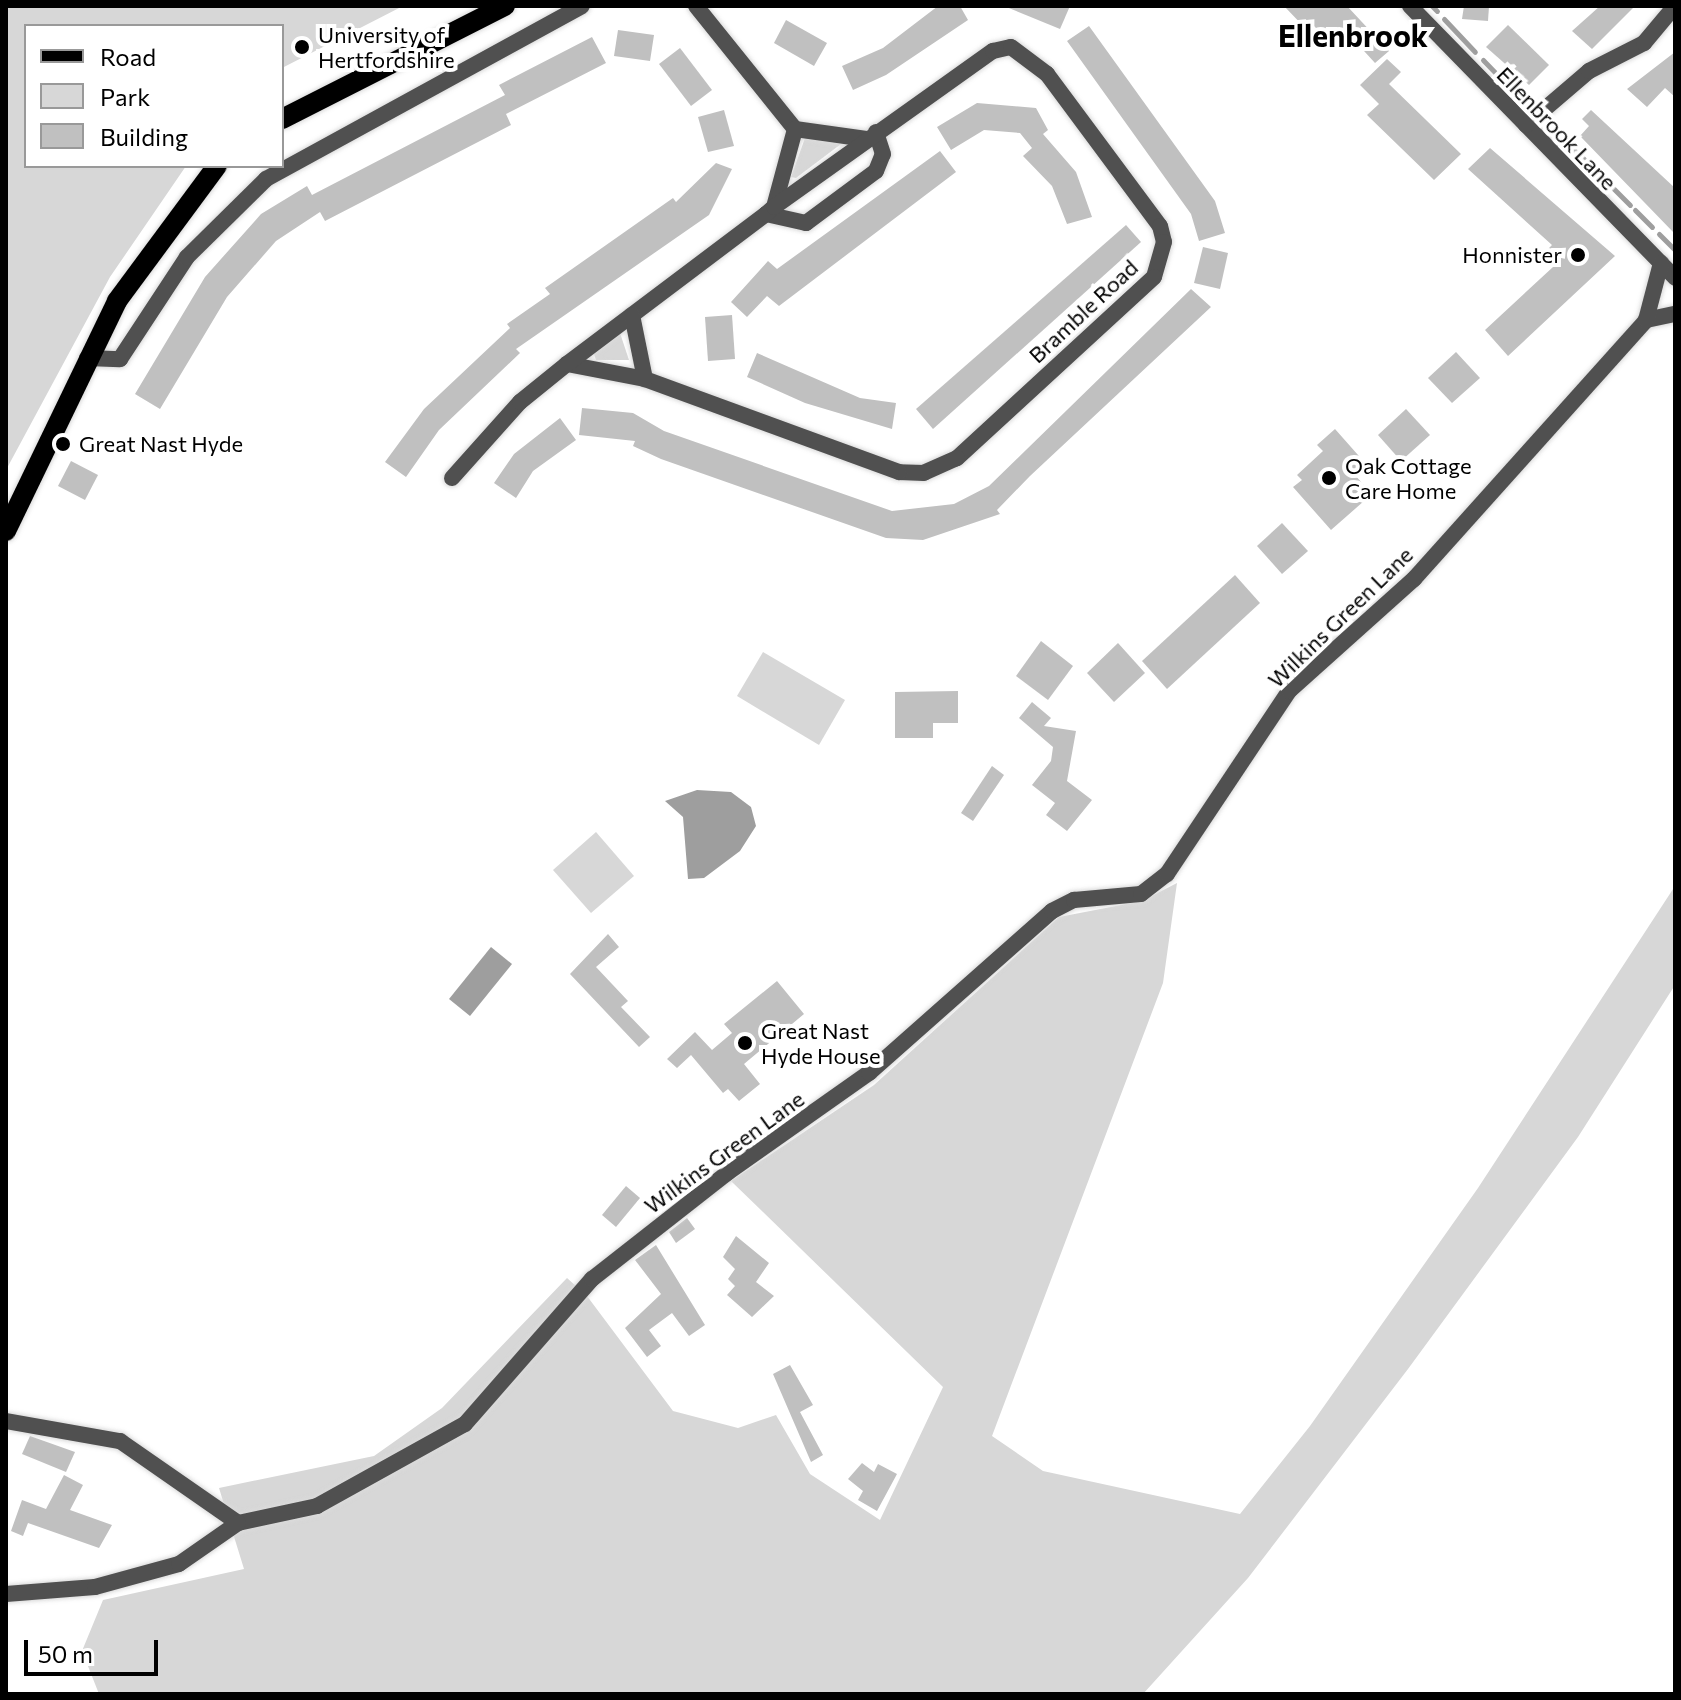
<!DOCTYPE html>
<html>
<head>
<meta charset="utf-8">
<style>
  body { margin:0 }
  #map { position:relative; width:1681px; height:1700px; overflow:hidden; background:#fff; font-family:Commissioner,sans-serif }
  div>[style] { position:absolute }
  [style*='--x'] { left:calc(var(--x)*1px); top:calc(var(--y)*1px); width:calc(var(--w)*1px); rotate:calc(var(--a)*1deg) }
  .green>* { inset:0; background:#d7d7d7 }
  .water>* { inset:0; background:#9e9e9e }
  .stream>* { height:5px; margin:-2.5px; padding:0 2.5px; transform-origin:2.5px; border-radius:2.5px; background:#9e9e9e }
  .building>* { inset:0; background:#c0c0c0 }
  .roads { filter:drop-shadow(0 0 2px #dbdbdb) drop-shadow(0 0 2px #dbdbdb) }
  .minor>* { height:16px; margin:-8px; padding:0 8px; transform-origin:8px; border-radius:8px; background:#505050 }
  .primary>* { height:20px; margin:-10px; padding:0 10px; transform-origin:10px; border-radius:10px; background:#000 }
  .dots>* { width:22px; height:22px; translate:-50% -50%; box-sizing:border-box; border:4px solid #fff; border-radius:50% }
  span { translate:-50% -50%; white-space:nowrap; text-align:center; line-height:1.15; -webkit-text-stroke:8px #fff; paint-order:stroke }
  .poi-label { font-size:22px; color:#000 }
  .left { translate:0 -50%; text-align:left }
  .right { translate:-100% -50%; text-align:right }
  .street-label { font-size:22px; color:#000 }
  .district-label { font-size:30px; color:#000; font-weight:700 }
  .frame { position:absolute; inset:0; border:8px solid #000; pointer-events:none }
  .legend { position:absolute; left:24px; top:24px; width:260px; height:144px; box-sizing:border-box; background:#fff; border:2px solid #999; margin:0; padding:10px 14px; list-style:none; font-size:24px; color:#000 }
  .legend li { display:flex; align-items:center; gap:16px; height:40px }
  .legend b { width:40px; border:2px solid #999 }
  .scale { position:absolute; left:24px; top:1640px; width:134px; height:36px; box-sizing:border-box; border:4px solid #000; border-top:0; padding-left:10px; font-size:24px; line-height:28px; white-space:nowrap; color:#000; -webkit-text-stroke:6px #fff; paint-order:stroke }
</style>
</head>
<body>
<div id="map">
  <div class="green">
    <div style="clip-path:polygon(6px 6px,403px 6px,282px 68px,282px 26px,26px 26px,26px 166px,186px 166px,110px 277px,6px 470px)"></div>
    <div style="clip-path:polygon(805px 138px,841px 144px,796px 178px,791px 177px)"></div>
    <div style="clip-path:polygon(620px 333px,629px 360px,596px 360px,594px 354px)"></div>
    <div style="clip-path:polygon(763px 652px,845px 700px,819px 745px,737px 696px)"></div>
    <div style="clip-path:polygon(596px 832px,634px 876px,591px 913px,553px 870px)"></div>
    <div style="clip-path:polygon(1177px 883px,1163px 983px,992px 1436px,1043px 1471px,1240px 1514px,1310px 1426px,1478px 1188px,1675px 886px,1675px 985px,1578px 1137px,1408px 1369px,1248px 1578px,1143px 1694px,99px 1694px,82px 1651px,103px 1600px,244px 1569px,219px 1488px,374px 1456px,442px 1408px,567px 1278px,587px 1296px,673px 1411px,738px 1428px,776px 1415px,810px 1474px,880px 1520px,943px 1387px,731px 1181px,874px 1085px,1059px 917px,1142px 901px)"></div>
  </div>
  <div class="water">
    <div style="clip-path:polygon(697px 790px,731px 792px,751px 807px,756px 826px,740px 851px,704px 878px,688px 879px,683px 817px,665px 801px)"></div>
    <div style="clip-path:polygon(491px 947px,512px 964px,470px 1016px,449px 999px)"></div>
  </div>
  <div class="stream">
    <div style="--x:1432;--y:6;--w:7;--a:45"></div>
    <div style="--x:1444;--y:19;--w:45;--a:46.8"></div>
    <div style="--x:1483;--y:60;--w:35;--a:46"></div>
    <div style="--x:1564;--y:140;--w:29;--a:44"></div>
    <div style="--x:1589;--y:164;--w:18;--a:45"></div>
    <div style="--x:1608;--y:183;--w:31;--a:45"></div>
    <div style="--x:1635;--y:210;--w:24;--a:45"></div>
    <div style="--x:1659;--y:234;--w:23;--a:45"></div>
  </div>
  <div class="building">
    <div style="clip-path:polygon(938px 6px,960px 6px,968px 20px,886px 75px,853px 90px,842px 66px,883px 48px)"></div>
    <div style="clip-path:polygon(1004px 6px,1070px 6px,1060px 29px)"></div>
    <div style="clip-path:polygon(1284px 6px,1347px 6px,1389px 51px,1375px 63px,1343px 28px,1329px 41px,1313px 25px,1307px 30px)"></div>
    <div style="clip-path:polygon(1464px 6px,1489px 6px,1488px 21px,1462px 19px)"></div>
    <div style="clip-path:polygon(1600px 6px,1635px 6px,1592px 49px,1572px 31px)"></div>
    <div style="clip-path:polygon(786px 20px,827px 43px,814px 66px,774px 43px)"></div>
    <div style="clip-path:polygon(1508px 25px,1549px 65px,1529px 85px,1486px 47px)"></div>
    <div style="clip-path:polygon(1089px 26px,1215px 201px,1225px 233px,1199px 241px,1191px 214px,1067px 41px)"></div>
    <div style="clip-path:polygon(618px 30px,654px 35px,650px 61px,614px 56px)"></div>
    <div style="clip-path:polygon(592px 37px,606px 63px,506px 114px,511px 125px,325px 221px,320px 212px,276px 241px,227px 297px,160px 409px,135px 394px,205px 277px,261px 214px,307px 186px,312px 195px,505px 95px,499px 85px)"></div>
    <div style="clip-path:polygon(680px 48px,712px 90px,691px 106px,659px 64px)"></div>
    <div style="clip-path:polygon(1675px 52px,1675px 97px,1665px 88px,1647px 107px,1627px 89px)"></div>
    <div style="clip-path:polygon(1387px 59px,1401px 72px,1389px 84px,1461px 154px,1434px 180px,1367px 115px,1379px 104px,1360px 85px)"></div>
    <div style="clip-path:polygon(977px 103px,1036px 108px,1048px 130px,1043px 134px,1076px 172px,1092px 217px,1067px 224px,1052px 186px,1023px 156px,1032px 148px,1020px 133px,984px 130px,951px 150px,937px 127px)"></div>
    <div style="clip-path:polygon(724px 110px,734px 146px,708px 152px,698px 117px)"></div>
    <div style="clip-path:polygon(1591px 110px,1675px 188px,1675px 234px,1580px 136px,1589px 126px,1582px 119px)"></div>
    <div style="clip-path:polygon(1490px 148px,1615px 256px,1508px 356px,1485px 330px,1553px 267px,1542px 255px,1552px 245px,1468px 169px)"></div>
    <div style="clip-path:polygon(940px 151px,956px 172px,779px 306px,767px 296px,747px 317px,731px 302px,768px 261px,777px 269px)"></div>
    <div style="clip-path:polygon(716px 163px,732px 169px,709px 215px,516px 349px,520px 353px,439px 430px,406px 477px,385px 462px,424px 409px,510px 328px,507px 324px,550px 294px,545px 288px,673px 198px,676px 202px)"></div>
    <div style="clip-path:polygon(1126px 225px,1141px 242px,933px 429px,916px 409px)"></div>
    <div style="clip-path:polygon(1203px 247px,1228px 253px,1220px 289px,1194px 283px)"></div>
    <div style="clip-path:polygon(1191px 289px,1211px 307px,1030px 476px,997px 510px,1000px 514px,923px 540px,886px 538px,661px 459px,633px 446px,635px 441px,579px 435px,582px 408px,633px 413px,664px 431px,892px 511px,954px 504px,989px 486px)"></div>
    <div style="clip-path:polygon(732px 315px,735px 359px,708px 361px,705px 317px)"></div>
    <div style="clip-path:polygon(1456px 352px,1480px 378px,1452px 403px,1428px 378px)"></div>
    <div style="clip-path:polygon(757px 353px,860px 398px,896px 403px,892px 429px,805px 403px,747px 377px)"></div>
    <div style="clip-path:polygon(1406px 409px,1430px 435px,1401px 461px,1378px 435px)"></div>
    <div style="clip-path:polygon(560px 418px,576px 440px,533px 471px,516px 498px,494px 483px,514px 454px)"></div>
    <div style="clip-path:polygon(1335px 429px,1366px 464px,1354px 474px,1372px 494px,1331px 530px,1293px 487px,1302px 480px,1297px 475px,1323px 451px,1317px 445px)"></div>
    <div style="clip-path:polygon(71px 461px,98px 475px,85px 500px,58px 486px)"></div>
    <div style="clip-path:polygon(1282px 523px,1308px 551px,1282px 574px,1257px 546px)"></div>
    <div style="clip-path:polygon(1235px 575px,1260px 603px,1167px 689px,1142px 661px)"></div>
    <div style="clip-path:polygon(1041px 641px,1073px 666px,1048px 700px,1016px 676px)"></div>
    <div style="clip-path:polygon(1118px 643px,1145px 673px,1114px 702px,1087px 673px)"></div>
    <div style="clip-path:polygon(958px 691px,958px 723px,933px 723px,933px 738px,895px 738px,895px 692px)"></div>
    <div style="clip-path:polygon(1032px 702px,1051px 718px,1044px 726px,1076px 731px,1067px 781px,1092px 800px,1067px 831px,1046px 815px,1055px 803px,1032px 785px,1051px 761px,1053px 747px,1019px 718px)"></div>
    <div style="clip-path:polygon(992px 766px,1004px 775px,973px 821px,961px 813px)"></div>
    <div style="clip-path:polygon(608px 934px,619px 947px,596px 967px,628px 1001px,621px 1007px,650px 1037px,639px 1047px,570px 974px)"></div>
    <div style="clip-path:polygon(777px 981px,804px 1014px,744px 1064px,760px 1084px,739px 1101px,728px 1089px,723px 1093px,691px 1055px,677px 1068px,667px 1059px,695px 1032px,712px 1050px,732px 1033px,724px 1024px)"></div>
    <div style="clip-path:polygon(626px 1186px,640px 1198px,616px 1227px,602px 1215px)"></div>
    <div style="clip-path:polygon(687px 1218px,695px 1229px,676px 1243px,669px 1232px)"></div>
    <div style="clip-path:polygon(736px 1236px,769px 1263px,756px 1282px,774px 1296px,752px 1317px,727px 1295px,735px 1286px,728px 1279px,735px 1269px,723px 1257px)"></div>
    <div style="clip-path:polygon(656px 1245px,705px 1325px,689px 1336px,672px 1313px,649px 1330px,661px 1346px,647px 1357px,625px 1328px,661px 1294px,635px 1260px)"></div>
    <div style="clip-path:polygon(790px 1365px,813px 1405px,800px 1412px,823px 1455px,811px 1462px,773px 1374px)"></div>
    <div style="clip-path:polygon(30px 1436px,75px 1452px,66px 1472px,22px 1454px)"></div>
    <div style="clip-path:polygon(862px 1463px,874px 1472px,878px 1464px,897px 1474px,877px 1511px,858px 1500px,863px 1491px,848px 1479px)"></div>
    <div style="clip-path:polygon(64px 1475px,83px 1485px,70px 1510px,112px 1525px,99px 1548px,28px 1523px,23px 1536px,11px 1531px,22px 1500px,46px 1509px)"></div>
  </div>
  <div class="roads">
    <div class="minor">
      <div style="--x:696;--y:6;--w:158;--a:51.2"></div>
      <div style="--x:795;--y:129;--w:72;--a:8"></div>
      <div style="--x:1410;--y:6;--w:380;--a:45.7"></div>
      <div style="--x:1526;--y:125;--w:83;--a:-40.6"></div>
      <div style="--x:1589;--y:71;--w:62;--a:-27"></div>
      <div style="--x:1644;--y:43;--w:48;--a:-50"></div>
      <div style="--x:774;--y:207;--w:81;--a:-74.9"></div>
      <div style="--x:766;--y:214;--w:41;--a:12.7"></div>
      <div style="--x:806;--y:223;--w:87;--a:-36.6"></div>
      <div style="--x:876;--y:171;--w:18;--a:-68"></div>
      <div style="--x:883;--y:154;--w:23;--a:-108"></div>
      <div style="--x:1646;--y:320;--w:30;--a:-12"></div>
      <div style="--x:87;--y:358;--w:33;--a:2"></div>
      <div style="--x:120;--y:359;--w:122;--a:-56.7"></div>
      <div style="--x:187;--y:257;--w:111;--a:-44.6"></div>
      <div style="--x:266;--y:179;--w:360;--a:-28.7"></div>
      <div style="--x:567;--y:364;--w:79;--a:10.9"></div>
      <div style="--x:452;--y:478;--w:102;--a:-48.2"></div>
      <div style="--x:520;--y:402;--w:60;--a:-39"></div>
      <div style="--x:567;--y:364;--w:249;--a:-37"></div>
      <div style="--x:766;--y:214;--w:11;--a:-41"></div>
      <div style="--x:774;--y:207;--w:269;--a:-35.5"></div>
      <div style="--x:993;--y:51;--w:18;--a:-13"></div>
      <div style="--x:1011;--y:47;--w:45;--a:36.9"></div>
      <div style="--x:1047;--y:74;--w:189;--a:53.4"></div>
      <div style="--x:1160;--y:226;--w:16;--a:76"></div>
      <div style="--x:1164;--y:242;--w:36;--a:106"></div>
      <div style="--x:1154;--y:277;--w:268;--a:137.4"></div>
      <div style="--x:957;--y:458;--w:36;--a:156"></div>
      <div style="--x:924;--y:473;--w:25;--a:-178"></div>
      <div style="--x:899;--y:472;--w:270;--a:-159.9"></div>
      <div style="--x:645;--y:379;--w:65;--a:-101.5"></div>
      <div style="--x:6;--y:1421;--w:116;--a:10"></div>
      <div style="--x:120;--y:1441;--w:144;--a:34.8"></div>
      <div style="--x:238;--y:1523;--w:81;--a:-12.1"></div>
      <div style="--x:317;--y:1506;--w:169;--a:-29"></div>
      <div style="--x:465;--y:1424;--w:193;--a:-48.8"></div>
      <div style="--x:592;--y:1279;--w:172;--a:-38.1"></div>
      <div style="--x:727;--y:1173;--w:174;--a:-35.2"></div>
      <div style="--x:869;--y:1073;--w:244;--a:-41.5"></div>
      <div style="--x:1052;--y:911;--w:25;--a:-27"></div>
      <div style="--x:1074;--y:900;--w:67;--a:-5.1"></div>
      <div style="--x:1141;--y:894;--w:33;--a:-38"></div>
      <div style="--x:1167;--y:874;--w:220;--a:-56.3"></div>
      <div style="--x:1289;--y:691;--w:168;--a:-41.9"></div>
      <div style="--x:1414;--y:579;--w:348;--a:-48.1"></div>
      <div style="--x:1646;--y:320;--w:59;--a:-75.3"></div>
      <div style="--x:6;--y:1594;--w:89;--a:-4.5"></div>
      <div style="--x:95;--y:1587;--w:87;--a:-15.3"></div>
      <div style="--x:179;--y:1564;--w:72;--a:-34.8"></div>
    </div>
    <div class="primary">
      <div style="--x:282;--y:119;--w:250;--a:-26.9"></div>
      <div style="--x:6;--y:531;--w:255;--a:-64.2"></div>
      <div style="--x:117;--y:301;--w:168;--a:-53.5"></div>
    </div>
  </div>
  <div class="dots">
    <div style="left:302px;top:47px;background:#000"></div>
    <div style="left:1578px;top:255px;background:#000"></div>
    <div style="left:63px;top:444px;background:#000"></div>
    <div style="left:1329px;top:478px;background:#000"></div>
    <div style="left:745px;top:1043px;background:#000"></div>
  </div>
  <div class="poi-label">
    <span class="left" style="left:318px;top:47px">University of<br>Hertfordshire</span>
    <span class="right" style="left:1562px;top:255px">Honnister</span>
    <span class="left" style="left:79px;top:444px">Great Nast Hyde</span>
    <span class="left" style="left:1345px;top:478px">Oak Cottage<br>Care Home</span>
    <span class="left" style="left:761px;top:1043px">Great Nast<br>Hyde House</span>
  </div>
  <div class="street-label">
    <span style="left:1557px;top:128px;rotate:46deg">Ellenbrook Lane</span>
    <span style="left:1083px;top:311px;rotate:-43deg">Bramble Road</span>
    <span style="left:1340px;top:617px;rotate:-44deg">Wilkins Green Lane</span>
    <span style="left:724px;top:1152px;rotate:-36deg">Wilkins Green Lane</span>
  </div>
  <div class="district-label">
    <span style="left:1353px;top:35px">Ellenbrook</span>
  </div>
  <div class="frame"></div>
  <ul class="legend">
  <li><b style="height:10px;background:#000"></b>Road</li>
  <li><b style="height:22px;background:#d7d7d7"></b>Park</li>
  <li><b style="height:22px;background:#c0c0c0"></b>Building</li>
  </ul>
  <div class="scale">50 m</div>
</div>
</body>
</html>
